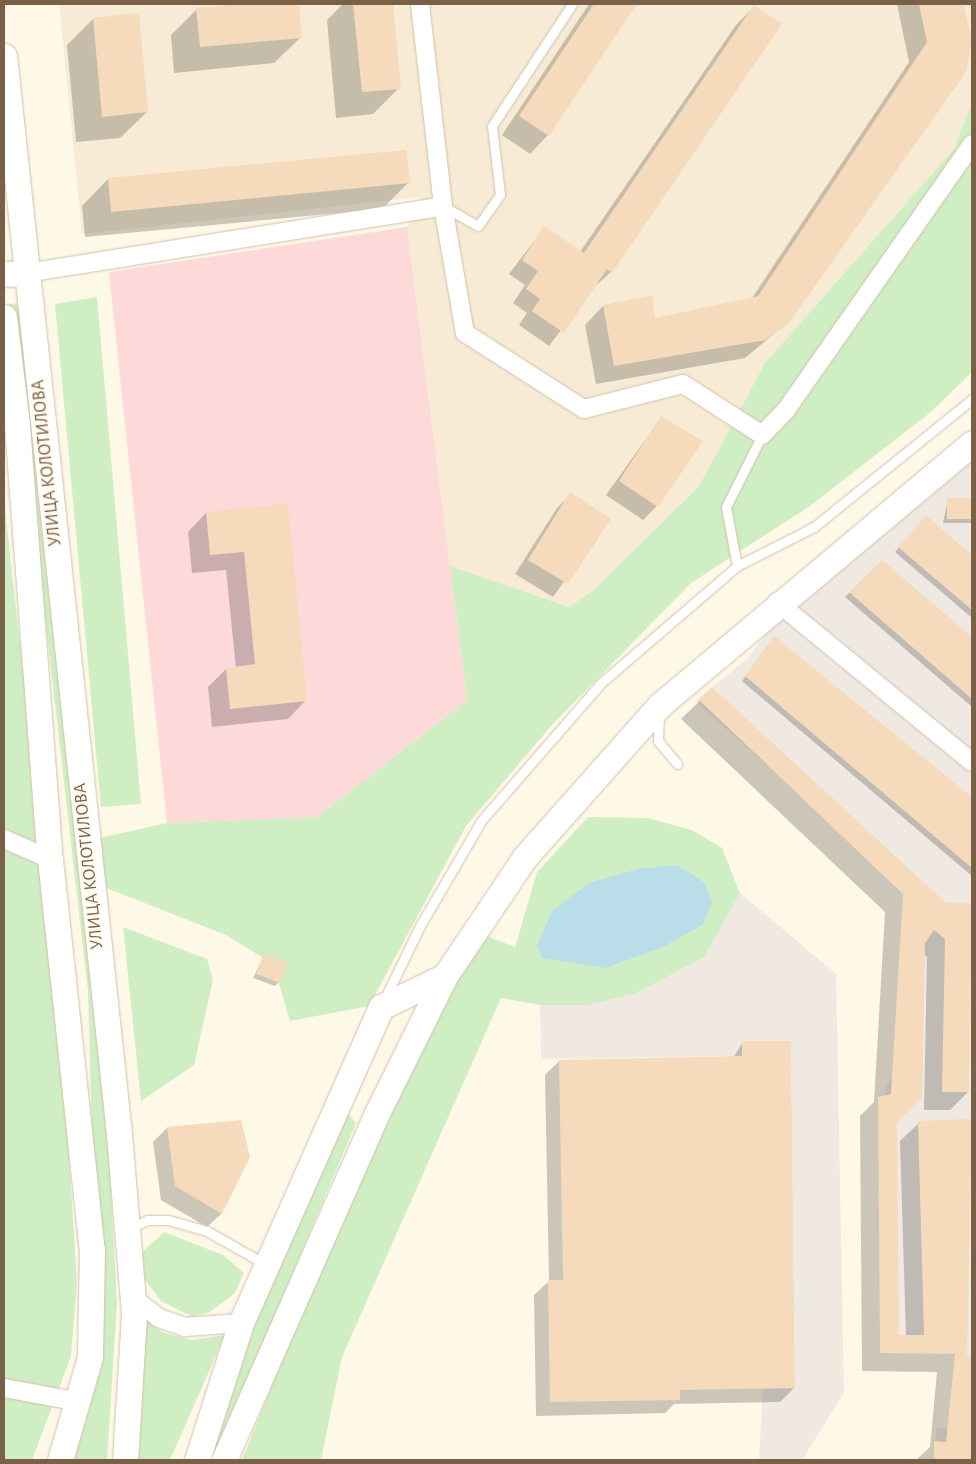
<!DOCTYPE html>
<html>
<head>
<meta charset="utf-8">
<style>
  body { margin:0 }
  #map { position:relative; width:976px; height:1464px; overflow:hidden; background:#fef8e7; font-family:"Alegreya Sans",sans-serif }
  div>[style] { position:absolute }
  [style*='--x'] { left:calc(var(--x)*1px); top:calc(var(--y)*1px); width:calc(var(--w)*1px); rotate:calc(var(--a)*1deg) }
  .residential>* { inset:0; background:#f7ebd5 }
  .industrial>* { inset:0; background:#efe9e1 }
  .medical>* { inset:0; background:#fdd9da }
  .green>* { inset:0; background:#d0eec4 }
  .water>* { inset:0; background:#b9deea }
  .shadow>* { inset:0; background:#0003 }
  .building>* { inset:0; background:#f6dabc }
  .roads { filter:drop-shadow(0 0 1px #d2c0ab) drop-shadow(0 0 1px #d2c0ab) }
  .lane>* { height:9px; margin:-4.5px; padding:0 4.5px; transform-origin:4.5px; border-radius:4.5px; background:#fff }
  .street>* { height:18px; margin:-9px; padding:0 9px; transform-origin:9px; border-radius:9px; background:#fff }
  .secondary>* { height:25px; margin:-12.5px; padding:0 12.5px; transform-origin:12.5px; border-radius:12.5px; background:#fff }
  span { translate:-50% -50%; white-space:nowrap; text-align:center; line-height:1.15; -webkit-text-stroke:4px #fffbef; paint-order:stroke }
  .street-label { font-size:18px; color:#7b6048 }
  .frame { position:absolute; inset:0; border:5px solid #7b6048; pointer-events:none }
</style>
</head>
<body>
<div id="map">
  <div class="residential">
    <div style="clip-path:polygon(59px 4px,972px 4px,972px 101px,954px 149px,765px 363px,699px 486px,595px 589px,569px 607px,450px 566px,407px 227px,420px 197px,82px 234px)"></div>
  </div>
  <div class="industrial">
    <div style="clip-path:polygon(972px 458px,972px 1460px,933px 1460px,937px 1428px,955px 1428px,963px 1355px,888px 1352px,885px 1087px,899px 1069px,908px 891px,695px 701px,748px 658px,772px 626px)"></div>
    <div style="clip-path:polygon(740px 893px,836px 974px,844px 1393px,802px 1460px,759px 1460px,763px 1389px,795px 1388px,791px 1041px,742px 1041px,742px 1056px,541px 1059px,540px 1005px,587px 1005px,719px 931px)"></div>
  </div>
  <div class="medical">
    <div style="clip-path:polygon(407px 227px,467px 700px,317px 817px,167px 823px,109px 272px)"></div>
  </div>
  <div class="green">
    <div style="clip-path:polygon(972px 101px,972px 372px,931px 412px,810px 506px,691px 583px,552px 725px,466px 826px,369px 1006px,290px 1021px,273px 964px,226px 935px,104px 887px,100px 838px,167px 823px,317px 817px,467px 700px,450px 566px,569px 607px,595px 589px,699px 486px,765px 363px,954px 149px)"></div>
    <div style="clip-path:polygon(97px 297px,141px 804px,101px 807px,55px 304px)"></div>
    <div style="clip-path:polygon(24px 303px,103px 1043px,117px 1303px,107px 1460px,68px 1460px,90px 1402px,98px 1363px,88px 991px,9px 304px)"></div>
    <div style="clip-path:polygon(4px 500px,41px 834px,65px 1094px,77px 1283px,71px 1356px,32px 1460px,4px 1460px)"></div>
    <div style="clip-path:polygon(588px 817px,647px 818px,692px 830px,722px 848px,740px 893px,719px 931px,704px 957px,636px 993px,587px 1005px,540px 1005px,501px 998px,342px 1357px,321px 1460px,242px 1460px,333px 1234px,458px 974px,484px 935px,515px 947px,537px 872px)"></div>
    <div style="clip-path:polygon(123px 927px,207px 959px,213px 979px,194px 1065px,141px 1101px)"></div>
    <div style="clip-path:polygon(347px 1113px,356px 1123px,214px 1460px,193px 1460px)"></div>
    <div style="clip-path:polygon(164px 1232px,223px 1255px,244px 1273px,235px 1293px,210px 1312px,193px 1317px,161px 1301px,141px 1274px,139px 1255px)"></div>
    <div style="clip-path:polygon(146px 1319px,162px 1332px,192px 1340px,225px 1335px,170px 1460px,133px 1460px)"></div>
  </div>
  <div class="water">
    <div style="clip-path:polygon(677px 865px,704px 882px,712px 902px,702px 925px,661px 948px,605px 968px,542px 958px,537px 945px,552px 911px,589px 883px,638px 869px)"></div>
  </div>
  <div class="shadow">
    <div style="clip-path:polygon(253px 4px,297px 4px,301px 37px,274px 63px,174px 73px,171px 35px,197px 9px)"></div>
    <div style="clip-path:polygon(343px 4px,391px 4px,399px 88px,373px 114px,336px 118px,327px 20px)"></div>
    <div style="clip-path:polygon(589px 4px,635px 4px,548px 135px,530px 154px,502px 135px)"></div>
    <div style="clip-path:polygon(897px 4px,963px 4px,970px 41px,788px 322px,745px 358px,596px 384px,585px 325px,603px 306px,654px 320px,752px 298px,909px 62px)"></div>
    <div style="clip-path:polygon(754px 7px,611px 272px,592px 289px,549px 346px,519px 325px,527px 313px,513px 303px,525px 285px,509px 274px,544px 228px,580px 252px,736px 25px)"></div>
    <div style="clip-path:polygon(138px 15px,147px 112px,120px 138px,76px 142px,67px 45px,93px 19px)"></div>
    <div style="clip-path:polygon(108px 179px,408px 183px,382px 209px,85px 237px,82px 206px)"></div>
    <div style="clip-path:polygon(661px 418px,657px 506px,643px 520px,606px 495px)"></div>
    <div style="clip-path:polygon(571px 494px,609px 519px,553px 597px,515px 574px,557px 508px)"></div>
    <div style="clip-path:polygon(948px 499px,972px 499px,972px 523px,943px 523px)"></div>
    <div style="clip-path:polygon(287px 505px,306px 700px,288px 719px,212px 727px,208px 687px,226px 669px,236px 668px,226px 570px,192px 573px,188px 532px,206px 513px)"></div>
    <div style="clip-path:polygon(926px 517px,972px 557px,972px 618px,895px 552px)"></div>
    <div style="clip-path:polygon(882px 562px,972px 639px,972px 707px,845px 597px)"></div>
    <div style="clip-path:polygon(774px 638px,972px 799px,972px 876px,742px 681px)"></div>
    <div style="clip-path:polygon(712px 689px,945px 903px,968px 1092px,950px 1110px,924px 1110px,927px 957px,923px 954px,896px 1122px,898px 1337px,906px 1336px,900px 1141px,919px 1123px,966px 1357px,972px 1357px,972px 1460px,916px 1460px,930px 1447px,937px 1372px,862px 1371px,860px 1116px,874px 1102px,885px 912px,681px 719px)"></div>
    <div style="clip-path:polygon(264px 956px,279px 982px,275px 986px,253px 978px)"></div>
    <div style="clip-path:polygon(743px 1042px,794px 1388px,780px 1402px,674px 1404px,665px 1413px,536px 1416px,534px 1295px,549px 1281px,545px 1075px,559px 1061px,733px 1058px)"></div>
    <div style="clip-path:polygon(167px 1128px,248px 1157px,221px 1214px,207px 1227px,161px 1200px,153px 1142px)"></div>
  </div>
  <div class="building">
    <div style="clip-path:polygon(240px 4px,299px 4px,302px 38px,200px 47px,196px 8px)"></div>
    <div style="clip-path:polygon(353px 4px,393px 4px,401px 89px,362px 92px)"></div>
    <div style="clip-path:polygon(594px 4px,637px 4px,549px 136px,519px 116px)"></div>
    <div style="clip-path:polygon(919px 4px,964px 4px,972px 41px,966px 72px,789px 323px,765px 340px,614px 366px,603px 305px,652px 295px,655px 318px,758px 296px,927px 42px)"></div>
    <div style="clip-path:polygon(754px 5px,782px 24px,612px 273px,607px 269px,564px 333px,532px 311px,540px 299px,526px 289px,538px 271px,522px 260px,544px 226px,584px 253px)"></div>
    <div style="clip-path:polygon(139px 13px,148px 112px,102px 117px,93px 18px)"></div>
    <div style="clip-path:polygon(406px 150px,410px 183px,111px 212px,108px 178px)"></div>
    <div style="clip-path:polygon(661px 416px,703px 441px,658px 507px,619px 481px)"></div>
    <div style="clip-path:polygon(570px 492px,611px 519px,568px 584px,528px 560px)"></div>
    <div style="clip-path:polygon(947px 498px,972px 498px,972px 519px,947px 519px)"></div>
    <div style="clip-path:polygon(288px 504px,307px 701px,230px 709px,226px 668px,255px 664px,244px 552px,210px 555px,206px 512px)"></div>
    <div style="clip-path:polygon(926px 515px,972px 555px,972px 610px,898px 547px)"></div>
    <div style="clip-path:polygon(882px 560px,972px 637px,972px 699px,849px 592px)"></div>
    <div style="clip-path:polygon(774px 636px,972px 797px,972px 868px,745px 676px)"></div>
    <div style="clip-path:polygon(712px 687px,945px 902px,972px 904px,969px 1092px,942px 1092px,945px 939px,934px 930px,925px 943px,922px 1097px,897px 1123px,899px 1335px,924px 1335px,918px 1121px,972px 1119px,967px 1356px,972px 1356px,972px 1460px,934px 1460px,934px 1441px,946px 1442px,955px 1354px,880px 1353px,878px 1097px,891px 1094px,903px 894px,699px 700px)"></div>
    <div style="clip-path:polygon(264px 954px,288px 963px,280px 983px,256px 974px)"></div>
    <div style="clip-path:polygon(742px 1041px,791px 1041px,795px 1388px,680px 1390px,680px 1400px,550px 1402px,548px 1280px,563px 1280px,559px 1060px,742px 1056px)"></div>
    <div style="clip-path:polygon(241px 1120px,250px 1157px,222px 1214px,175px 1186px,167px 1127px)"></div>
  </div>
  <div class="roads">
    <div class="lane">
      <div style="--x:443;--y:206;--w:40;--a:29.7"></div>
      <div style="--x:478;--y:226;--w:38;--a:-55"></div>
      <div style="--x:500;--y:195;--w:69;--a:-96.6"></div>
      <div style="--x:492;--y:126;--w:146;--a:-56.7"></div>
      <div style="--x:737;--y:566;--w:60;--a:-100.6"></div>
      <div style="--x:726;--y:507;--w:80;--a:-63.4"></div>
      <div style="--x:659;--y:713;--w:28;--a:92"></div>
      <div style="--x:658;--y:741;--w:30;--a:50"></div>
      <div style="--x:385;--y:998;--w:80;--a:-64.1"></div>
      <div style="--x:420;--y:926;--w:121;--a:-59.8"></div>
      <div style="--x:481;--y:821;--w:183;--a:-49"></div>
      <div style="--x:601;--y:683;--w:179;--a:-40.7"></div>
      <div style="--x:737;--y:566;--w:86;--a:-26.9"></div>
      <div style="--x:814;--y:527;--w:203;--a:-39"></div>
      <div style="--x:130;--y:1228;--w:19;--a:-25"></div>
      <div style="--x:147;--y:1220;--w:21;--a:0"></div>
      <div style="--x:168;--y:1220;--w:41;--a:15.8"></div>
      <div style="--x:207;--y:1231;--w:67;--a:29.6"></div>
    </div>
    <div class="street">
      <div style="--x:420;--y:4;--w:203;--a:83.5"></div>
      <div style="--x:443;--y:206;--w:129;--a:80.2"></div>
      <div style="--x:465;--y:333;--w:141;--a:32.6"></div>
      <div style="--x:584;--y:409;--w:102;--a:-14.2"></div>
      <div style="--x:683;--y:384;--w:94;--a:32.8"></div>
      <div style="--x:762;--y:435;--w:35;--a:-46"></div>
      <div style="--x:786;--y:410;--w:325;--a:-55"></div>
      <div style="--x:27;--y:273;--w:421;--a:-9.1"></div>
      <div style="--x:777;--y:602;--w:252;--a:39.4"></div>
      <div style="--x:4;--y:839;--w:50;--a:23.5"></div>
      <div style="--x:132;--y:1297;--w:34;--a:38"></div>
      <div style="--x:159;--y:1318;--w:28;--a:19"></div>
      <div style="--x:185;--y:1327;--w:56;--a:-4.1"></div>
      <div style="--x:4;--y:1388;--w:77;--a:10.4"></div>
    </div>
    <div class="secondary">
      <div style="--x:4;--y:56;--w:1084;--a:83.91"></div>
      <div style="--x:119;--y:1134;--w:181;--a:85.2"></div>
      <div style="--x:134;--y:1314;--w:146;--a:93.5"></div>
      <div style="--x:4;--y:274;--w:23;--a:-2"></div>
      <div style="--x:4;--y:317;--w:109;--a:83.1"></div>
      <div style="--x:17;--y:425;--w:435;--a:85.7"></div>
      <div style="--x:50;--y:859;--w:393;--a:83.9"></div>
      <div style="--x:92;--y:1250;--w:107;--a:91.1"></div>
      <div style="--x:90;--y:1357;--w:107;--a:106.2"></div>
      <div style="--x:197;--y:1460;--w:144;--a:-72.2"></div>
      <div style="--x:241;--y:1323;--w:346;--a:-66.1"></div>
      <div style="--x:381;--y:1007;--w:71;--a:-25.8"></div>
      <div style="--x:224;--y:1460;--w:379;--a:-66.2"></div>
      <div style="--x:377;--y:1113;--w:153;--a:-63.6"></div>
      <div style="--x:445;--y:976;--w:143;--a:-56.1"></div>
      <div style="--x:525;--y:857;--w:203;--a:-48.4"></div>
      <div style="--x:660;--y:705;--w:407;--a:-40"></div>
    </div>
  </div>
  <div class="street-label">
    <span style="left:47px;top:463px;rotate:-96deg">УЛИЦА КОЛОТИЛОВА</span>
    <span style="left:89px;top:866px;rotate:-96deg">УЛИЦА КОЛОТИЛОВА</span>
  </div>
  <div class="frame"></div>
</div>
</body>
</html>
